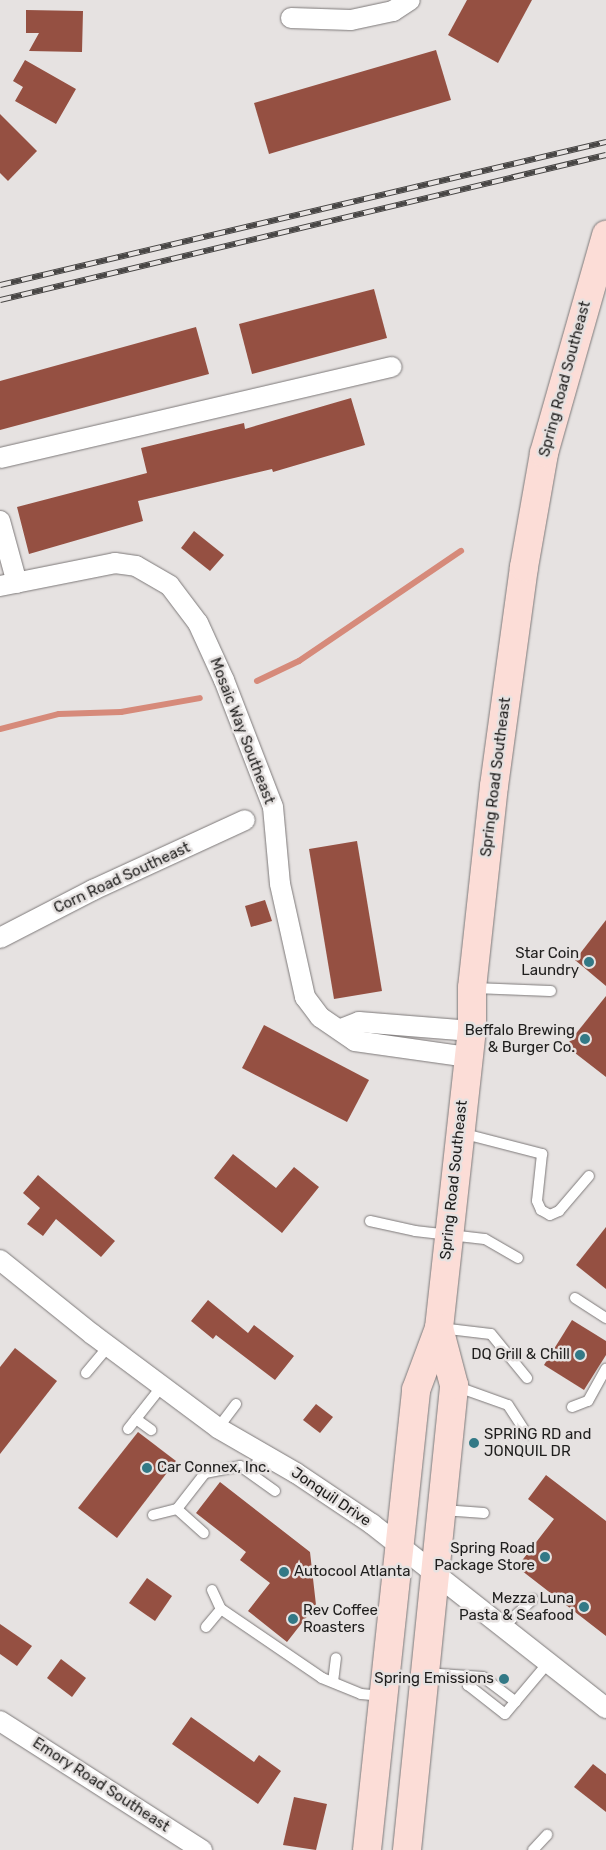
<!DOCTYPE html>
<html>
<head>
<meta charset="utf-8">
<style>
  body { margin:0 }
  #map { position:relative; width:606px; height:1850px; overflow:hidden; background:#e6e2e1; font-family:Rubik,sans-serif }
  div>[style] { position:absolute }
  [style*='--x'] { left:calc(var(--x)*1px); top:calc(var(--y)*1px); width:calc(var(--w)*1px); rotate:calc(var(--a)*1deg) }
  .stream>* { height:6px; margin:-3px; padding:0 3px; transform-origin:3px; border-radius:3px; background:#d68a7a }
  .building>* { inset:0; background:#955042 }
  .roads { filter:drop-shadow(0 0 1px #7d7979) drop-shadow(0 0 1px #7d7979) }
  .lane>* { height:10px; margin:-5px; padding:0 5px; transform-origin:5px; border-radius:5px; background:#fff }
  .street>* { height:20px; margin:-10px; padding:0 10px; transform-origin:10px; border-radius:10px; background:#fff }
  .secondary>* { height:28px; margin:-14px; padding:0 14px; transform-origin:14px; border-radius:14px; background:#fcddd7 }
  .rail>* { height:5.5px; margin-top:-2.75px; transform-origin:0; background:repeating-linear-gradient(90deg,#e6e2e1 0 11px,#484645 0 22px); box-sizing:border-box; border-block:1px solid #484645 }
  .dots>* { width:14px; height:14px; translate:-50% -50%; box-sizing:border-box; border:2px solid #e6e2e1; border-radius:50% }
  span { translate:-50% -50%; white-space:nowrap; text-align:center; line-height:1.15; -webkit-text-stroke:5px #e6e2e1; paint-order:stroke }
  .street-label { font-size:15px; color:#1f1e1d }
  .poi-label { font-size:15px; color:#1f1e1d }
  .right { translate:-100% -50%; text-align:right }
  .left { translate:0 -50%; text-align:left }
</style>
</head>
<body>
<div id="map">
  <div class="stream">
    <div style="--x:257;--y:681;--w:47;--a:-25.5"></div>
    <div style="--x:299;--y:661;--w:196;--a:-34.2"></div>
    <div style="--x:0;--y:729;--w:61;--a:-14.3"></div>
    <div style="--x:59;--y:714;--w:62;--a:-1.8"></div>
    <div style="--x:121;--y:712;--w:80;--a:-10"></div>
  </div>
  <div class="building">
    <div style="clip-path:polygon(467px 0,532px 0,498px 63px,448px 35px)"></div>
    <div style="clip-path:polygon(26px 10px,83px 11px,82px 52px,29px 51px,39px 33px,26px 33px)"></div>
    <div style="clip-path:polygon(436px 50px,451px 100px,269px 154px,254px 103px)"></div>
    <div style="clip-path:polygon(25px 60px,76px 89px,56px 124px,15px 101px,23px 87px,13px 81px)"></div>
    <div style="clip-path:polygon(0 114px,37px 151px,8px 181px,0 173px)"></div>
    <div style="clip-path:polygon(374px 289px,387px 338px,252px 374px,239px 324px)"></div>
    <div style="clip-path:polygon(196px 327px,209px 374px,0 430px,0 381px)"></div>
    <div style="clip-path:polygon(351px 398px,365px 445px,273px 472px,272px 469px,138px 501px,143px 521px,29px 554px,17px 507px,147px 473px,141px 448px,244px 423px,245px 429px)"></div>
    <div style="clip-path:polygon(194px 531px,224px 555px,210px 571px,181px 548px)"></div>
    <div style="clip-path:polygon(357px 841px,382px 991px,334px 999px,309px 849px)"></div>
    <div style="clip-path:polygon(265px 900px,272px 921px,251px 927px,245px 906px)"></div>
    <div style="clip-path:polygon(606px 920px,606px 986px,575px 960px)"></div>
    <div style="clip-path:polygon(606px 996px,606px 1077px,566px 1046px)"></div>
    <div style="clip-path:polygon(264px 1025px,369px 1080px,347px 1122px,242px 1068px)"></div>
    <div style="clip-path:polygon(233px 1154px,276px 1188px,294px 1167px,319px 1187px,282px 1233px,214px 1178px)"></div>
    <div style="clip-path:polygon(38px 1175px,115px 1241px,101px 1257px,56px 1219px,43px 1236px,27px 1224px,40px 1208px,23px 1193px)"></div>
    <div style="clip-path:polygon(606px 1227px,606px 1289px,576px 1265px)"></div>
    <div style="clip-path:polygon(208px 1300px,248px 1333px,254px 1325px,294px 1356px,275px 1380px,216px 1335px,213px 1339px,191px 1321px)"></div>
    <div style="clip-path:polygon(572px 1320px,606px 1341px,606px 1355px,584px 1390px,544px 1365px)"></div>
    <div style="clip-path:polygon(15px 1348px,57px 1381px,0 1454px,0 1367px)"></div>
    <div style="clip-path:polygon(316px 1404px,333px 1417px,320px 1433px,303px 1420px)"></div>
    <div style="clip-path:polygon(138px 1432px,176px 1461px,117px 1538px,78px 1508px)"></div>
    <div style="clip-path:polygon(546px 1475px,606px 1521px,606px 1636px,517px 1567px,554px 1519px,528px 1499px)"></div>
    <div style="clip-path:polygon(220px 1482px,310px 1552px,316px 1605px,287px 1642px,248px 1611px,270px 1583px,240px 1560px,246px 1552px,196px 1513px)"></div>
    <div style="clip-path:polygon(147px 1578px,172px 1596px,155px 1621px,129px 1603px)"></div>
    <div style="clip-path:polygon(0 1624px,32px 1646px,17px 1666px,0 1654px)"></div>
    <div style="clip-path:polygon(61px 1659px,86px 1678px,72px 1697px,47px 1678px)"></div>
    <div style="clip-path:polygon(191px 1717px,254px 1762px,259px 1755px,281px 1771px,258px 1804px,172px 1744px)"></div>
    <div style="clip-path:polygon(593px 1764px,606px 1774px,606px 1812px,574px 1787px)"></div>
    <div style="clip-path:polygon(294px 1797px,327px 1804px,316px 1850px,283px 1845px)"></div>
  </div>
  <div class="roads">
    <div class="lane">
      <div style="--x:473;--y:988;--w:78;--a:2.2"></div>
      <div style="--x:461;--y:1133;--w:84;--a:14.5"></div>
      <div style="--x:542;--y:1154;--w:47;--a:96.1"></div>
      <div style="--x:537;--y:1201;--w:10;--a:66"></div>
      <div style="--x:541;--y:1210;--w:10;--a:29"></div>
      <div style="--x:550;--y:1215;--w:10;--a:-24"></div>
      <div style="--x:559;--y:1211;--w:46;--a:-49.4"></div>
      <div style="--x:370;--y:1221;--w:46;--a:12.5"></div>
      <div style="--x:415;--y:1231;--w:70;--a:6.5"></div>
      <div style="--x:485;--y:1239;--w:38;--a:30"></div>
      <div style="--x:575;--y:1298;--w:37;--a:33"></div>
      <div style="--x:440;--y:1328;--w:51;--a:6.7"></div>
      <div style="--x:491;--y:1334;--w:57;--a:50.7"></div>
      <div style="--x:86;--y:1373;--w:35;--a:-50"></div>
      <div style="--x:455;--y:1386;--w:56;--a:19.7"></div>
      <div style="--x:508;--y:1405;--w:35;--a:57"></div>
      <div style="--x:572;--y:1407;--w:17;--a:-21"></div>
      <div style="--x:588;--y:1401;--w:37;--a:-61"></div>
      <div style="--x:136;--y:1419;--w:19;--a:36"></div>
      <div style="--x:218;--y:1428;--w:30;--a:-53"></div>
      <div style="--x:128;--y:1429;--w:55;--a:-51.7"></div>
      <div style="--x:251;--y:1473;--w:22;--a:-60"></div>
      <div style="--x:177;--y:1509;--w:36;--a:42"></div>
      <div style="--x:443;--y:1510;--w:41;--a:4.2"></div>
      <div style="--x:153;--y:1515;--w:25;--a:-14"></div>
      <div style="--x:177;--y:1509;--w:46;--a:-52.1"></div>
      <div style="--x:205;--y:1473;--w:36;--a:-11"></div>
      <div style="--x:240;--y:1466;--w:43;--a:35.5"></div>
      <div style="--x:212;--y:1590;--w:21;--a:65"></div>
      <div style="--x:221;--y:1609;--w:122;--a:34.3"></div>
      <div style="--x:322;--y:1678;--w:42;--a:22.3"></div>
      <div style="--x:361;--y:1694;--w:22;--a:5"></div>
      <div style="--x:206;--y:1627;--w:23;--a:-50"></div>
      <div style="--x:503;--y:1627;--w:41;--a:-43"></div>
      <div style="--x:425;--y:1673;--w:58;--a:3.9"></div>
      <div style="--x:483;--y:1677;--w:41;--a:37.1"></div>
      <div style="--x:471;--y:1677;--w:9;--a:111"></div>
      <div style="--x:468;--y:1685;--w:47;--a:38.1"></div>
      <div style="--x:505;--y:1714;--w:67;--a:-49.9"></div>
      <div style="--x:333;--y:1682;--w:24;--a:-83"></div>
      <div style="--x:533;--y:1850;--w:21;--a:-47"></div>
    </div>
    <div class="street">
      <div style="--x:291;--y:18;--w:60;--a:1.9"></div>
      <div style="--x:351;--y:20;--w:43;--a:-12.1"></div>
      <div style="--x:393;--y:11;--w:20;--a:-33"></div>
      <div style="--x:0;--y:458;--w:402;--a:-13.1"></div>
      <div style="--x:0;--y:521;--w:64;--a:74.7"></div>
      <div style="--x:0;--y:586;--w:117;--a:-11.3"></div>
      <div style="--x:115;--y:563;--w:21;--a:8"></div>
      <div style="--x:136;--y:566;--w:39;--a:30"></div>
      <div style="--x:170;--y:586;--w:46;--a:52.9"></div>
      <div style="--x:198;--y:623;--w:63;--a:65.5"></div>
      <div style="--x:224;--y:680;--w:136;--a:68.9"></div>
      <div style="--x:273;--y:807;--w:77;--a:84.8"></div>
      <div style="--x:280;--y:884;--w:116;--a:77.5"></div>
      <div style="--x:305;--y:997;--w:25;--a:53"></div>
      <div style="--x:320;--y:1017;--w:42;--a:34.4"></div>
      <div style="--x:355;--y:1041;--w:113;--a:8.1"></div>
      <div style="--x:0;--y:938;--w:105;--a:-27.3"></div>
      <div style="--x:93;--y:890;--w:167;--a:-24.7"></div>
      <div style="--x:341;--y:1029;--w:19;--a:-21"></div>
      <div style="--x:359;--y:1022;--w:113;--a:4.6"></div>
      <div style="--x:0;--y:1260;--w:118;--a:38.8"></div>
      <div style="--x:92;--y:1334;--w:157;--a:36.7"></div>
      <div style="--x:218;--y:1428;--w:90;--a:30"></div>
      <div style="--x:296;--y:1473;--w:92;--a:33.9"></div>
      <div style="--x:372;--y:1524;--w:298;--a:38.2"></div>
      <div style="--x:0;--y:1721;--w:240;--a:32.6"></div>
    </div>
    <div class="secondary">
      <div style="--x:367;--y:1850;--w:463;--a:-83.9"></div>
      <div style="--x:416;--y:1390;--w:66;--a:-69.6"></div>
      <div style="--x:439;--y:1328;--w:299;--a:-83.7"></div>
      <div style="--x:472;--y:1031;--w:43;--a:-90"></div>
      <div style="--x:472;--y:988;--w:203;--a:-83.8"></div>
      <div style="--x:494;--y:786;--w:221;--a:-82.2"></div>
      <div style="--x:524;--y:567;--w:116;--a:-80"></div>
      <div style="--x:544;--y:453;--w:227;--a:-74.1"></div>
      <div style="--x:407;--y:1850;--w:467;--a:-84.2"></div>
      <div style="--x:454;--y:1385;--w:59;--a:-104.7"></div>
    </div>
  </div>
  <div class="rail">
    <div style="--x:0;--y:285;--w:623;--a:-13.28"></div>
    <div style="--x:0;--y:300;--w:623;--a:-13.46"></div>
  </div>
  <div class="dots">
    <div style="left:589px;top:962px;background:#337986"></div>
    <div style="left:585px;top:1039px;background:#337986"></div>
    <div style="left:580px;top:1355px;background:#337986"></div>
    <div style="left:474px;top:1443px;background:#337986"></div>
    <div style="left:147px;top:1468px;background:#337986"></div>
    <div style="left:545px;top:1557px;background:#337986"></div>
    <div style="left:284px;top:1572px;background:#337986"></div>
    <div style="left:584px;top:1607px;background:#337986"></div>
    <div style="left:293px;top:1619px;background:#337986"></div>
    <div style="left:504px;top:1679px;background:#337986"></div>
  </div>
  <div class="street-label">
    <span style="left:565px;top:379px;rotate:-75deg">Spring Road Southeast</span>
    <span style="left:242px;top:731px;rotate:69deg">Mosaic Way Southeast</span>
    <span style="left:496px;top:777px;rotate:-83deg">Spring Road Southeast</span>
    <span style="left:122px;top:878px;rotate:-25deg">Corn Road Southeast</span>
    <span style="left:454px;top:1180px;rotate:-84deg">Spring Road Southeast</span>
    <span style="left:331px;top:1497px;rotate:34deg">Jonquil Drive</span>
    <span style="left:101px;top:1785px;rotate:33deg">Emory Road Southeast</span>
  </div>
  <div class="poi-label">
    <span class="right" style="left:579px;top:962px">Star Coin<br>Laundry</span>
    <span class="right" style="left:575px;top:1039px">Beffalo Brewing<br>&amp; Burger Co.</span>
    <span class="right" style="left:570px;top:1355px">DQ Grill &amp; Chill</span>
    <span class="left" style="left:484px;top:1443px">SPRING RD and<br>JONQUIL DR</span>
    <span class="left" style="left:157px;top:1468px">Car Connex, Inc.</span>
    <span class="right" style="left:535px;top:1557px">Spring Road<br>Package Store</span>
    <span class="left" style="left:294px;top:1572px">Autocool Atlanta</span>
    <span class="right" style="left:574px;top:1607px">Mezza Luna<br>Pasta &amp; Seafood</span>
    <span class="left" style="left:303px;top:1619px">Rev Coffee<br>Roasters</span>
    <span class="right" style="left:494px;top:1679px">Spring Emissions</span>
  </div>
</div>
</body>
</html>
